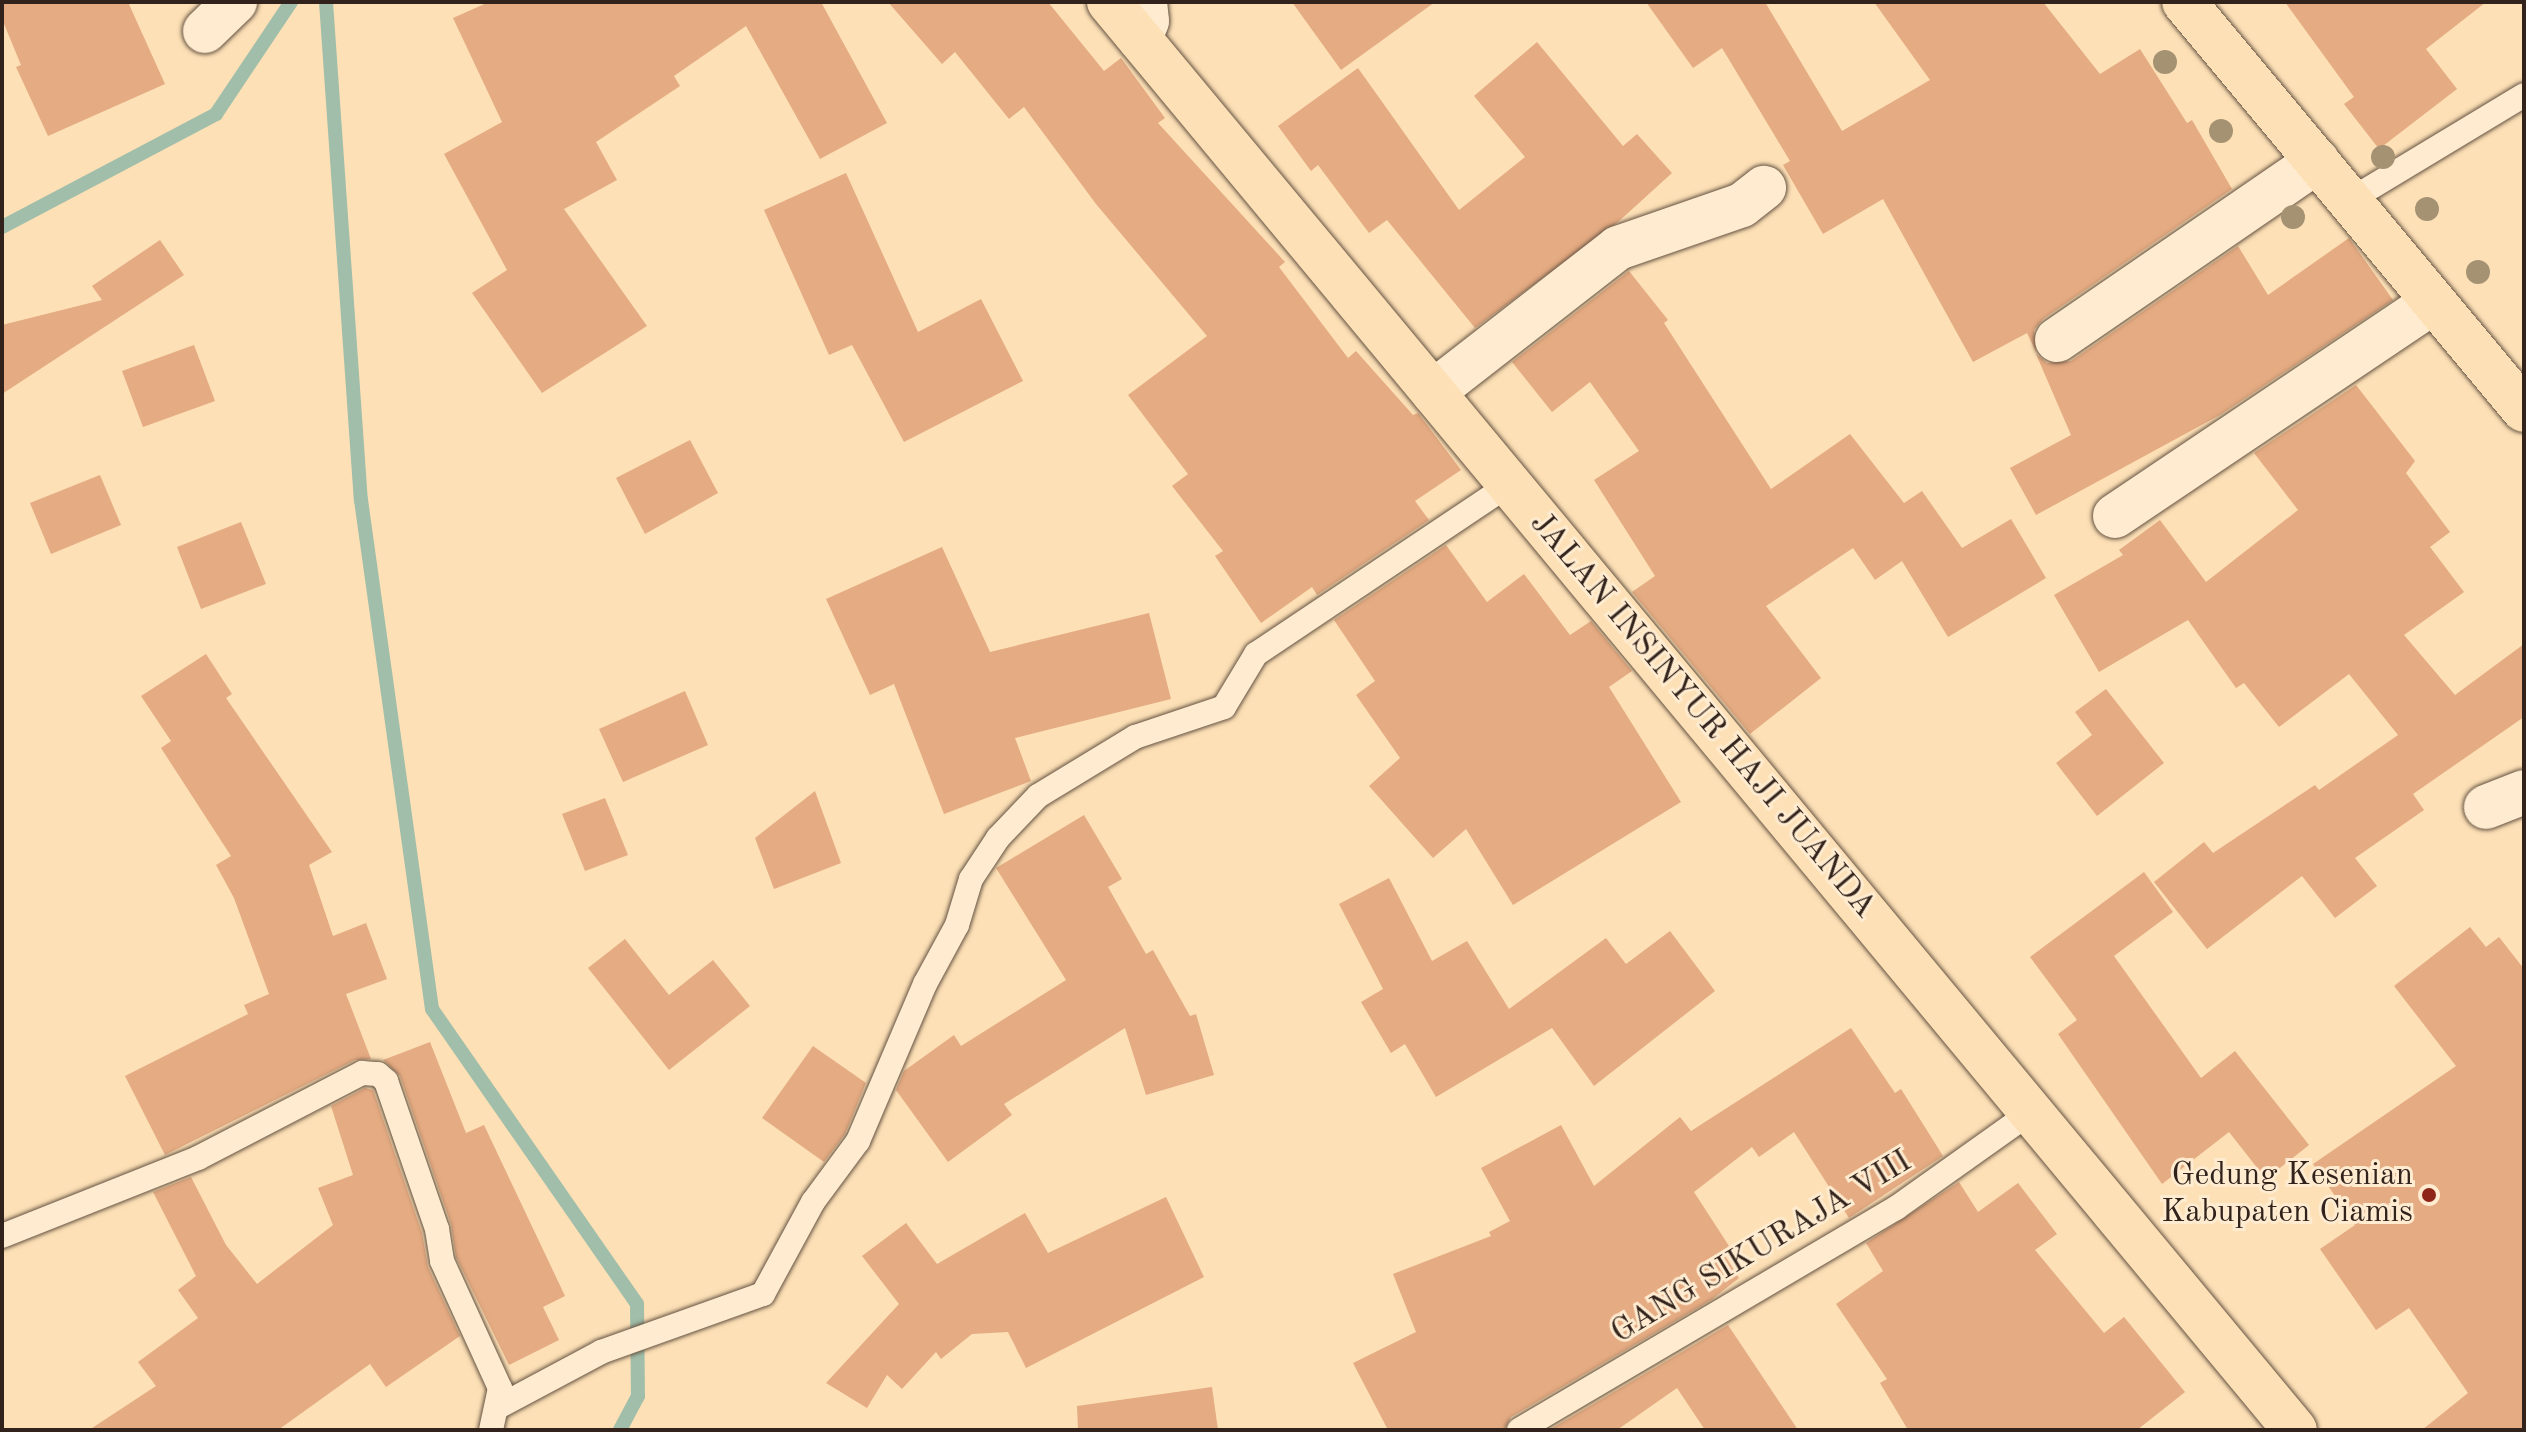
<!DOCTYPE html>
<html>
<head>
<meta charset="utf-8">
<style>
  body { margin:0 }
  #map { position:relative; width:2526px; height:1432px; overflow:hidden; background:#fde0b6; font-family:"Old Standard TT",serif }
  div>[style] { position:absolute }
  [style*='--x'] { left:calc(var(--x)*1px); top:calc(var(--y)*1px); width:calc(var(--w)*1px); rotate:calc(var(--a)*1deg) }
  .stream>* { height:14px; margin:-7px; padding:0 7px; transform-origin:7px; border-radius:7px; background:#a0bea9 }
  .building>* { inset:0; background:#e5ab82 }
  .roads { filter:drop-shadow(0 0 2px #645242) drop-shadow(0 0 2px #645242) }
  .lane>* { height:24px; margin:-12px; padding:0 12px; transform-origin:12px; border-radius:12px; background:#feebd0 }
  .street>* { height:44px; margin:-22px; padding:0 22px; transform-origin:22px; border-radius:22px; background:#feebd0 }
  .highway>* { height:44px; margin:-22px; padding:0 22px; transform-origin:22px; border-radius:22px; background:#fde0b6 }
  .trees>* { width:24px; height:24px; margin:-12px; border-radius:50%; background:#a49273 }
  .dots>* { width:22px; height:22px; translate:-50% -50%; box-sizing:border-box; border:4px solid #feebd0; border-radius:50% }
  span { translate:-50% -50%; white-space:nowrap; text-align:center; line-height:1.15; -webkit-text-stroke:6px #feebd0; paint-order:stroke }
  .street-label { font-size:32px; color:#31221b }
  .poi-label { font-size:32px; color:#31221b }
  .right { translate:-100% -50%; text-align:right }
  .frame { position:absolute; inset:0; border:4px solid #31221b; pointer-events:none }
</style>
</head>
<body>
<div id="map">
  <div class="stream">
    <div style="--x:326;--y:2;--w:499;--a:86"></div>
    <div style="--x:361;--y:500;--w:514;--a:82.06"></div>
    <div style="--x:432;--y:1009;--w:359;--a:55.2"></div>
    <div style="--x:637;--y:1304;--w:92;--a:89.4"></div>
    <div style="--x:638;--y:1396;--w:38;--a:118"></div>
    <div style="--x:2;--y:227;--w:242;--a:-27.8"></div>
    <div style="--x:216;--y:114;--w:135;--a:-56.2"></div>
  </div>
  <div class="building">
    <div style="clip-path:polygon(2px 2px,128px 2px,165px 84px,48px 136px,16px 67px,21px 65px,2px 19px)"></div>
    <div style="clip-path:polygon(489px 2px,821px 2px,887px 123px,820px 159px,746px 26px,674px 76px,680px 86px,596px 142px,617px 180px,564px 209px,647px 326px,542px 393px,472px 293px,507px 270px,444px 154px,502px 122px,453px 18px)"></div>
    <div style="clip-path:polygon(888px 2px,1048px 2px,1104px 71px,1121px 58px,1165px 118px,1158px 123px,1285px 262px,1279px 267px,1348px 358px,1356px 351px,1413px 415px,1418px 413px,1461px 470px,1415px 501px,1429px 520px,1317px 595px,1312px 587px,1261px 623px,1215px 556px,1223px 551px,1172px 486px,1188px 474px,1128px 395px,1207px 336px,1096px 204px,1024px 107px,1009px 119px,955px 52px,942px 64px)"></div>
    <div style="clip-path:polygon(1292px 2px,1435px 2px,1341px 70px)"></div>
    <div style="clip-path:polygon(1646px 2px,1765px 2px,1842px 131px,1930px 80px,1874px 2px,2043px 2px,2100px 74px,2140px 49px,2187px 123px,2192px 120px,2232px 189px,2043px 319px,2034px 330px,2036px 352px,2027px 333px,1973px 362px,1883px 199px,1823px 234px,1783px 165px,1790px 161px,1722px 48px,1693px 68px)"></div>
    <div style="clip-path:polygon(2285px 2px,2486px 2px,2426px 49px,2457px 89px,2379px 149px,2344px 104px,2354px 97px)"></div>
    <div style="clip-path:polygon(1537px 42px,1623px 146px,1637px 134px,1672px 173px,1618px 222px,1475px 328px,1387px 220px,1369px 233px,1318px 165px,1311px 171px,1278px 126px,1358px 68px,1459px 210px,1525px 157px,1474px 96px)"></div>
    <div style="clip-path:polygon(846px 173px,918px 332px,981px 299px,1023px 381px,904px 442px,852px 345px,829px 355px,764px 210px)"></div>
    <div style="clip-path:polygon(2349px 238px,2393px 300px,2220px 415px,2036px 515px,2010px 468px,2071px 435px,2036px 354px,2047px 363px,2071px 361px,2238px 246px,2268px 295px)"></div>
    <div style="clip-path:polygon(160px 240px,184px 275px,2px 394px,2px 325px,102px 300px,92px 286px)"></div>
    <div style="clip-path:polygon(1629px 271px,1668px 320px,1664px 323px,1771px 489px,1850px 434px,1904px 503px,1922px 491px,1962px 548px,2011px 519px,2046px 578px,1948px 637px,1902px 561px,1875px 580px,1853px 548px,1766px 606px,1821px 678px,1750px 734px,1632px 592px,1655px 576px,1594px 480px,1639px 451px,1590px 382px,1552px 412px,1512px 362px)"></div>
    <div style="clip-path:polygon(194px 345px,215px 401px,143px 427px,122px 371px)"></div>
    <div style="clip-path:polygon(2356px 385px,2415px 461px,2406px 473px,2450px 532px,2430px 547px,2464px 592px,2404px 635px,2455px 695px,2524px 644px,2524px 717px,2413px 794px,2424px 810px,2355px 858px,2377px 886px,2335px 918px,2302px 876px,2207px 949px,2154px 882px,2204px 842px,2213px 853px,2315px 785px,2319px 790px,2398px 735px,2349px 674px,2279px 727px,2244px 683px,2236px 688px,2188px 620px,2099px 672px,2054px 595px,2123px 555px,2119px 550px,2160px 520px,2206px 582px,2298px 510px,2254px 453px)"></div>
    <div style="clip-path:polygon(690px 440px,718px 493px,645px 534px,616px 478px)"></div>
    <div style="clip-path:polygon(100px 475px,121px 525px,51px 554px,30px 503px)"></div>
    <div style="clip-path:polygon(241px 522px,266px 584px,201px 609px,177px 547px)"></div>
    <div style="clip-path:polygon(1446px 545px,1487px 602px,1524px 574px,1570px 635px,1591px 621px,1632px 671px,1609px 687px,1681px 802px,1513px 905px,1466px 829px,1433px 858px,1369px 786px,1400px 758px,1356px 695px,1375px 681px,1334px 620px)"></div>
    <div style="clip-path:polygon(942px 547px,990px 652px,1149px 613px,1171px 699px,1015px 738px,1031px 781px,944px 814px,894px 684px,870px 695px,826px 599px)"></div>
    <div style="clip-path:polygon(206px 654px,232px 694px,226px 698px,332px 852px,309px 865px,333px 936px,366px 923px,387px 979px,346px 994px,371px 1059px,355px 1060px,165px 1155px,125px 1076px,248px 1014px,244px 1005px,269px 994px,234px 898px,216px 865px,231px 856px,161px 748px,171px 741px,141px 696px)"></div>
    <div style="clip-path:polygon(2106px 689px,2164px 763px,2097px 816px,2056px 763px,2092px 735px,2075px 712px)"></div>
    <div style="clip-path:polygon(685px 691px,708px 745px,623px 782px,599px 729px)"></div>
    <div style="clip-path:polygon(815px 791px,841px 863px,774px 889px,755px 838px)"></div>
    <div style="clip-path:polygon(605px 798px,628px 855px,585px 871px,562px 814px)"></div>
    <div style="clip-path:polygon(1084px 815px,1122px 879px,1108px 887px,1146px 954px,1153px 950px,1190px 1016px,1196px 1014px,1214px 1075px,1146px 1095px,1125px 1028px,1004px 1104px,1012px 1115px,948px 1162px,896px 1090px,904px 1071px,954px 1035px,961px 1046px,1066px 980px,996px 868px)"></div>
    <div style="clip-path:polygon(2144px 872px,2173px 912px,2114px 956px,2201px 1078px,2235px 1051px,2309px 1145px,2266px 1179px,2229px 1132px,2162px 1184px,2058px 1034px,2077px 1020px,2030px 957px)"></div>
    <div style="clip-path:polygon(1389px 878px,1432px 961px,1467px 941px,1509px 1009px,1606px 938px,1626px 964px,1670px 931px,1715px 991px,1594px 1086px,1552px 1028px,1436px 1097px,1405px 1044px,1391px 1053px,1361px 1002px,1383px 989px,1339px 904px)"></div>
    <div style="clip-path:polygon(2470px 927px,2486px 947px,2499px 937px,2524px 969px,2524px 1430px,2422px 1430px,2468px 1393px,2409px 1308px,2376px 1330px,2320px 1249px,2355px 1225px,2313px 1164px,2456px 1066px,2394px 986px)"></div>
    <div style="clip-path:polygon(625px 939px,669px 995px,713px 960px,750px 1006px,669px 1070px,588px 968px)"></div>
    <div style="clip-path:polygon(1851px 1028px,1895px 1093px,1901px 1089px,1943px 1156px,1849px 1218px,1794px 1132px,1759px 1157px,1752px 1147px,1694px 1192px,1729px 1246px,1722px 1251px,1739px 1278px,1711px 1300px,1511px 1417px,1504px 1430px,1388px 1430px,1353px 1363px,1416px 1332px,1393px 1274px,1491px 1236px,1489px 1232px,1510px 1221px,1481px 1168px,1561px 1125px,1594px 1186px,1680px 1117px,1691px 1131px)"></div>
    <div style="clip-path:polygon(430px 1042px,466px 1133px,484px 1125px,565px 1296px,543px 1307px,559px 1340px,509px 1365px,456px 1257px,451px 1224px,400px 1076px,383px 1060px)"></div>
    <div style="clip-path:polygon(813px 1046px,866px 1083px,845px 1134px,824px 1162px,762px 1118px)"></div>
    <div style="clip-path:polygon(365px 1088px,373px 1090px,422px 1233px,428px 1267px,460px 1336px,386px 1387px,370px 1364px,278px 1430px,89px 1430px,156px 1386px,138px 1362px,198px 1318px,178px 1290px,196px 1276px,153px 1192px,191px 1177px,226px 1245px,257px 1284px,333px 1225px,318px 1188px,353px 1175px,331px 1106px)"></div>
    <div style="clip-path:polygon(1959px 1182px,1978px 1212px,2018px 1183px,2057px 1234px,2035px 1250px,2104px 1333px,2124px 1317px,2185px 1392px,2137px 1430px,1908px 1430px,1880px 1383px,1887px 1379px,1836px 1304px,1883px 1271px,1866px 1243px)"></div>
    <div style="clip-path:polygon(1166px 1197px,1204px 1277px,1026px 1368px,1008px 1332px,972px 1334px,941px 1359px,936px 1352px,902px 1389px,887px 1375px,867px 1408px,826px 1383px,899px 1304px,862px 1256px,906px 1223px,937px 1264px,1025px 1213px,1048px 1253px)"></div>
    <div style="clip-path:polygon(1728px 1325px,1798px 1430px,1705px 1430px,1677px 1388px,1617px 1430px,1549px 1430px)"></div>
    <div style="clip-path:polygon(1212px 1387px,1218px 1430px,1078px 1430px,1077px 1406px)"></div>
  </div>
  <div class="roads">
    <div class="lane">
      <div style="--x:2350;--y:200;--w:203;--a:-31.1"></div>
      <div style="--x:2;--y:1236;--w:211;--a:-21.7"></div>
      <div style="--x:198;--y:1158;--w:185;--a:-27.4"></div>
      <div style="--x:362;--y:1073;--w:16;--a:4"></div>
      <div style="--x:378;--y:1074;--w:11;--a:41"></div>
      <div style="--x:386;--y:1081;--w:157;--a:71"></div>
      <div style="--x:437;--y:1229;--w:32;--a:81"></div>
      <div style="--x:442;--y:1261;--w:140;--a:65.5"></div>
      <div style="--x:500;--y:1388;--w:43;--a:102.1"></div>
      <div style="--x:500;--y:1406;--w:115;--a:-28.1"></div>
      <div style="--x:601;--y:1352;--w:172;--a:-19.7"></div>
      <div style="--x:763;--y:1294;--w:105;--a:-61.5"></div>
      <div style="--x:813;--y:1202;--w:76;--a:-53.6"></div>
      <div style="--x:858;--y:1141;--w:171;--a:-66.9"></div>
      <div style="--x:925;--y:984;--w:67;--a:-61.5"></div>
      <div style="--x:957;--y:925;--w:48;--a:-73.1"></div>
      <div style="--x:971;--y:879;--w:49;--a:-56.6"></div>
      <div style="--x:998;--y:838;--w:58;--a:-46.4"></div>
      <div style="--x:1038;--y:796;--w:114;--a:-31.3"></div>
      <div style="--x:1135;--y:737;--w:94;--a:-18.6"></div>
      <div style="--x:1224;--y:707;--w:62;--a:-58.9"></div>
      <div style="--x:1256;--y:654;--w:306;--a:-33.8"></div>
      <div style="--x:1519;--y:1430;--w:438;--a:-30.5"></div>
      <div style="--x:1896;--y:1208;--w:166;--a:-35.4"></div>
    </div>
    <div class="street">
      <div style="--x:205;--y:31;--w:42;--a:-44"></div>
      <div style="--x:1140;--y:39;--w:19;--a:-69"></div>
      <div style="--x:1147;--y:21;--w:19;--a:-96"></div>
      <div style="--x:2057;--y:340;--w:316;--a:-34.5"></div>
      <div style="--x:1433;--y:392;--w:234;--a:-37.9"></div>
      <div style="--x:1618;--y:248;--w:131;--a:-19.1"></div>
      <div style="--x:1742;--y:205;--w:28;--a:-38"></div>
      <div style="--x:2115;--y:516;--w:384;--a:-33.9"></div>
      <div style="--x:2486;--y:807;--w:41;--a:-21.5"></div>
    </div>
    <div class="highway">
      <div style="--x:1109;--y:2;--w:1856;--a:50.29"></div>
      <div style="--x:2184;--y:2;--w:531;--a:50.19"></div>
    </div>
  </div>
  <div class="trees">
    <div style="left:2165px;top:62px"></div>
    <div style="left:2221px;top:131px"></div>
    <div style="left:2383px;top:157px"></div>
    <div style="left:2427px;top:209px"></div>
    <div style="left:2293px;top:217px"></div>
    <div style="left:2478px;top:272px"></div>
  </div>
  <div class="dots">
    <div style="left:2429px;top:1195px;background:#8f2418"></div>
  </div>
  <div class="street-label">
    <span style="left:1702px;top:716px;rotate:50deg">JALAN INSINYUR HAJI JUANDA</span>
    <span style="left:1762px;top:1248px;rotate:-31deg">GANG SIKURAJA VIII</span>
  </div>
  <div class="poi-label">
    <span class="right" style="left:2413px;top:1195px">Gedung Kesenian<br>Kabupaten Ciamis</span>
  </div>
  <div class="frame"></div>
</div>
</body>
</html>
